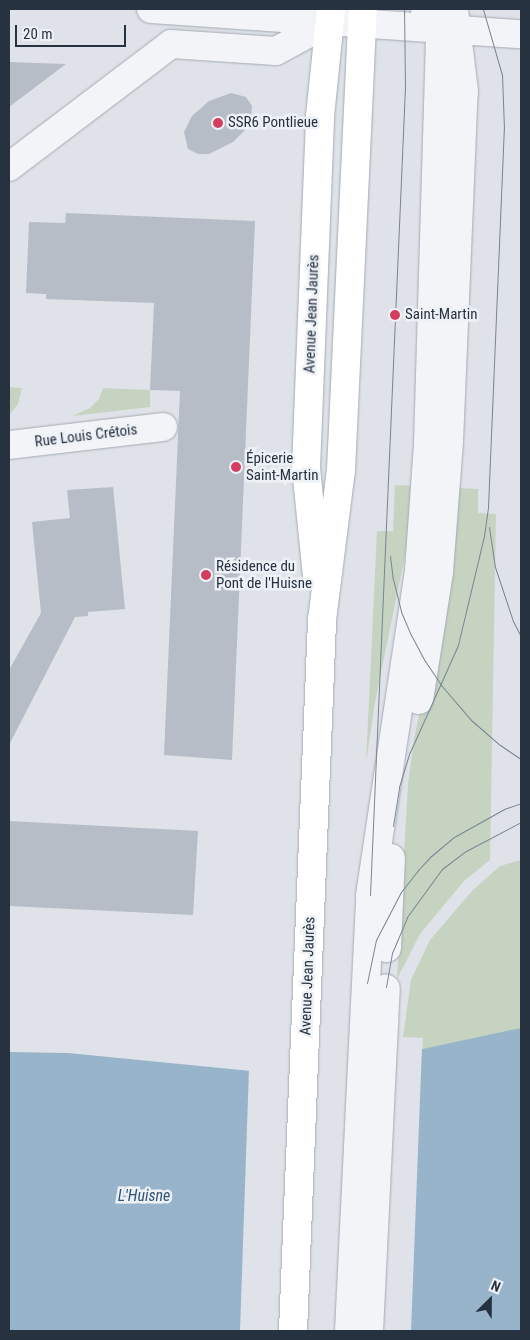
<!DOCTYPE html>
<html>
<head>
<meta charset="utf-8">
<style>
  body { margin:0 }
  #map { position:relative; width:530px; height:1340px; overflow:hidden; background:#dfe3e9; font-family:"Roboto Condensed",sans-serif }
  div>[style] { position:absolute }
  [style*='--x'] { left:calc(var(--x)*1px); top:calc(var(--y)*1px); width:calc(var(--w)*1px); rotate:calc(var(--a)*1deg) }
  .green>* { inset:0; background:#c6d3c0 }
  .water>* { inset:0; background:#98b4cb }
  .pier>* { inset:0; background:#dfe3e9 }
  .building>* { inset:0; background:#b6bdc6 }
  .roads { filter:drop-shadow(0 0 1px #a4aab3) drop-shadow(0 0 1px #a4aab3) }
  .minor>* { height:28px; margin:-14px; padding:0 14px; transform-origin:14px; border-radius:14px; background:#f2f4f7 }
  .major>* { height:28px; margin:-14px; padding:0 14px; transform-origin:14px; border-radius:14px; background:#fff }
  .tram>* { height:1px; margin:-0.5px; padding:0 0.5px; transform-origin:0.5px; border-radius:0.5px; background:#788493 }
  .dots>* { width:14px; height:14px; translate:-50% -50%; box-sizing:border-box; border:2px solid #eef2f6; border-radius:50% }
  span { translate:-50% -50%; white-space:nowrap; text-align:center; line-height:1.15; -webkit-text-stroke:5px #eef2f6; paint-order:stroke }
  .poi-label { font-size:15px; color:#273241 }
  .left { translate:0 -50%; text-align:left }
  .street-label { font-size:15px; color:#273241 }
  .water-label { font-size:16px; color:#305476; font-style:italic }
  .frame { position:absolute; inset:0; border:10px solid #273241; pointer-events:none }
  .north { position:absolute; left:465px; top:1275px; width:50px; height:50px; -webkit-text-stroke:4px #eef2f6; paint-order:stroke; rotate:23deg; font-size:14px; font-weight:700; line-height:20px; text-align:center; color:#273241 }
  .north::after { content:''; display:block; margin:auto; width:18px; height:22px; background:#273241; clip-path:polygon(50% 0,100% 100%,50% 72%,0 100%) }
  .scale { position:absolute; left:15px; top:25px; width:111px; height:22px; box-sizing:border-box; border:2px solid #273241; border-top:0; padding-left:6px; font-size:15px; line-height:18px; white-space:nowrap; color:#273241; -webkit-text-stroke:4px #eef2f6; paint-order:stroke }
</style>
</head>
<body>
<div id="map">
  <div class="green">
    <div style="clip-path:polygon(9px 387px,22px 388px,18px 404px,9px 415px)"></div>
    <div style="clip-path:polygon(103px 388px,150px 390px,150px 407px,72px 416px,90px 408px,99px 399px)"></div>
    <div style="clip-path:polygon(395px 485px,414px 486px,411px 526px,375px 702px,366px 763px,377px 531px,393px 531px)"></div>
    <div style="clip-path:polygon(458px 488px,478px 489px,478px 513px,496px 514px,490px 860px,464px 881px,420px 934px,397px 979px,408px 784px,414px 739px,443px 601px)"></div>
    <div style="clip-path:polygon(521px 860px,521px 1331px,411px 1331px,423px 1038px,403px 1037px,411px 980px,430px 940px,472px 891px,500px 866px)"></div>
  </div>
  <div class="water">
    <div style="clip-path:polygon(521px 1028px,521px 1331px,9px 1331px,9px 1052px,68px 1053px,374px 1083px,404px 1053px)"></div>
  </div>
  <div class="pier">
    <div style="clip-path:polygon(422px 1047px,411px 1331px,240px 1331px,249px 1069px,374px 1081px,402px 1051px)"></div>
  </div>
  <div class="building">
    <div style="clip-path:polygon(9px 62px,66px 64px,9px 107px)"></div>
    <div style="clip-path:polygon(231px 93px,246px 97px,252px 106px,251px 119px,246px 129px,233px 142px,209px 154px,198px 154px,188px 149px,184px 132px,192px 116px,209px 101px)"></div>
    <div style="clip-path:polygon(66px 213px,255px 221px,232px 760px,164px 755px,180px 391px,150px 390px,154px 303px,46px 299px,46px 294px,26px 293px,29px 222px,65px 223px)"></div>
    <div style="clip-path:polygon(113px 487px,125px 609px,88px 612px,88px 616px,75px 617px,9px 745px,9px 670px,41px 613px,32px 522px,70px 518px,67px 490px)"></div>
    <div style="clip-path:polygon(9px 821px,198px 831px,193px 915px,9px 906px)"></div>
  </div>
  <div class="roads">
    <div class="minor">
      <div style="--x:151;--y:9;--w:371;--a:3.9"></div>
      <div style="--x:9;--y:167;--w:203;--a:-37.2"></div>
      <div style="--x:171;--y:44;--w:105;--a:3.8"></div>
      <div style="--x:276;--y:51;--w:63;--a:-28.6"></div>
      <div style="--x:9;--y:445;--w:155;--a:-6.7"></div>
      <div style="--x:419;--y:700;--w:130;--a:-81.1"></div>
      <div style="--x:439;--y:572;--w:130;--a:-85.6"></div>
      <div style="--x:449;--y:442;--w:351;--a:-87.6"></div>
      <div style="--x:464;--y:91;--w:83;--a:-97"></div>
      <div style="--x:387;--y:948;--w:90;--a:-87.5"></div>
      <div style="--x:349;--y:1331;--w:437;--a:-87.2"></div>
      <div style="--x:370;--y:895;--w:329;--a:-81.4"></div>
      <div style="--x:419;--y:570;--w:127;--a:-85.9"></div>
      <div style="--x:428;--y:443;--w:414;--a:-88.3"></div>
      <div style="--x:440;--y:29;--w:25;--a:-127"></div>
      <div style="--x:369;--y:1331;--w:343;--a:-87.2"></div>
    </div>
    <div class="major">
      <div style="--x:317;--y:576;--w:109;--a:-95.8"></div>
      <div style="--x:306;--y:468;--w:352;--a:-87.7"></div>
      <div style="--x:320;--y:116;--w:108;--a:-84.1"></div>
      <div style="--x:293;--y:1331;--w:712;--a:-87.66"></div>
      <div style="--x:322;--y:620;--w:151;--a:-82.8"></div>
      <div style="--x:341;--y:470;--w:462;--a:-87.3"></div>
    </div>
  </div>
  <div class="tram">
    <div style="--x:489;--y:527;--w:40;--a:81.5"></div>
    <div style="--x:495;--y:567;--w:57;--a:71.6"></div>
    <div style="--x:513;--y:621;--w:18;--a:63"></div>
    <div style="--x:390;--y:556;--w:23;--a:83"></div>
    <div style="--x:393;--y:579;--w:36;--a:76"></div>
    <div style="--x:402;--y:614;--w:21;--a:67"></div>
    <div style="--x:410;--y:633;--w:32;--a:62"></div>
    <div style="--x:425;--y:661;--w:29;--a:56"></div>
    <div style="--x:441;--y:685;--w:46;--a:49.4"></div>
    <div style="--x:471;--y:720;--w:38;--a:41"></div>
    <div style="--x:500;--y:745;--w:25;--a:34"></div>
    <div style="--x:393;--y:826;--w:39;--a:-81"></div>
    <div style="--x:399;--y:787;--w:37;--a:-73"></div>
    <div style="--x:410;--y:752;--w:117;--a:-65.8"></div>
    <div style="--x:458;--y:645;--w:112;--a:-76.6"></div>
    <div style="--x:484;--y:536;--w:29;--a:-82"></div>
    <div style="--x:488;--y:507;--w:378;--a:-87.6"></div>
    <div style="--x:504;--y:129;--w:54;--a:-92.1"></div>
    <div style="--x:502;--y:75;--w:69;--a:-106.1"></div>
    <div style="--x:370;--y:895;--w:809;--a:-87.52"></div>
    <div style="--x:405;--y:87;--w:78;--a:-90.7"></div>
    <div style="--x:367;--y:983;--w:44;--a:-78.2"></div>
    <div style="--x:376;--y:940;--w:54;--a:-62.5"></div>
    <div style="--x:401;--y:892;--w:28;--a:-52"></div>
    <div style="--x:418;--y:870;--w:18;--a:-47"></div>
    <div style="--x:430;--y:857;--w:31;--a:-40"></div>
    <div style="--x:454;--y:837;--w:57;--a:-29.2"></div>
    <div style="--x:504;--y:809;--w:18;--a:-19"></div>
    <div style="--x:386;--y:987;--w:35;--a:-80"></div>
    <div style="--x:392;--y:953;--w:39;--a:-67"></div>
    <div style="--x:407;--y:917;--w:59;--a:-53.9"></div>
    <div style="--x:442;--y:869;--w:30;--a:-37"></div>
    <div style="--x:466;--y:851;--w:62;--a:-27.8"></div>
  </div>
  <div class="dots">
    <div style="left:218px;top:123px;background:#d43e5e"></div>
    <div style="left:395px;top:315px;background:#d43e5e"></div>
    <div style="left:236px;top:467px;background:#d43e5e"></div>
    <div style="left:206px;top:575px;background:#d43e5e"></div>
  </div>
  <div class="poi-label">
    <span class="left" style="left:228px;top:123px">SSR6 Pontlieue</span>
    <span class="left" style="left:405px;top:315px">Saint-Martin</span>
    <span class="left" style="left:246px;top:467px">Épicerie<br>Saint-Martin</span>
    <span class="left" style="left:216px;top:575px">Résidence du<br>Pont de l'Huisne</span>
  </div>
  <div class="street-label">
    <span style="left:312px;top:314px;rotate:-88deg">Avenue Jean Jaurès</span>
    <span style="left:86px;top:436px;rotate:-7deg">Rue Louis Crétois</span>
    <span style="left:308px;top:976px;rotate:-88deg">Avenue Jean Jaurès</span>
  </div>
  <div class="water-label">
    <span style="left:144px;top:1196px">L'Huisne</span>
  </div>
  <div class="frame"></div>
  <div class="north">N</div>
  <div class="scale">20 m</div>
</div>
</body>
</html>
